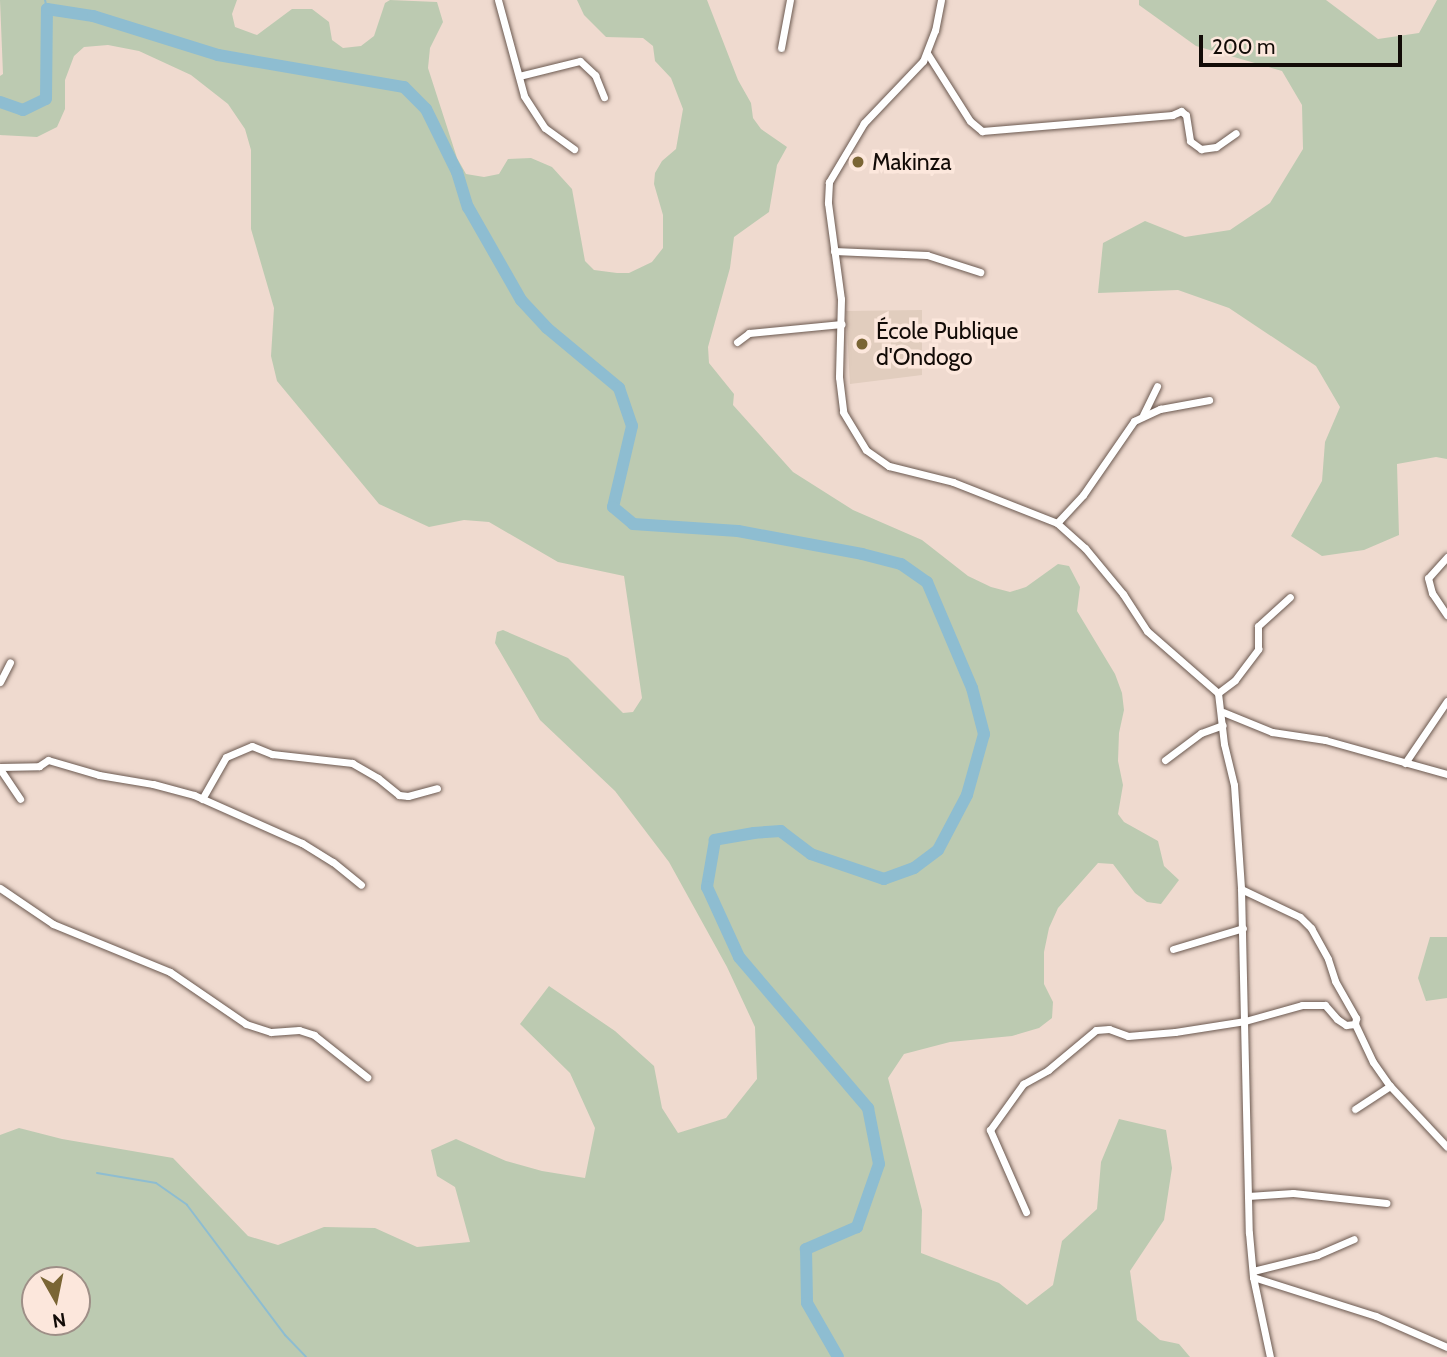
<!DOCTYPE html>
<html>
<head>
<meta charset="utf-8">
<style>
  body { margin:0 }
  #map { position:relative; width:1447px; height:1357px; overflow:hidden; background:#efdacf; font-family:Cabin,sans-serif }
  div>[style] { position:absolute }
  [style*='--x'] { left:calc(var(--x)*1px); top:calc(var(--y)*1px); width:calc(var(--w)*1px); rotate:calc(var(--a)*1deg) }
  .education>* { inset:0; background:#e1cdbe }
  .green>* { inset:0; background:#bccab1 }
  .stream>* { height:2px; margin:-1px; padding:0 1px; transform-origin:1px; border-radius:1px; background:#8ebdd1 }
  .river>* { height:12px; margin:-6px; padding:0 6px; transform-origin:6px; border-radius:6px; background:#8ebdd1 }
  .roads { filter:drop-shadow(0 0 2px #6b5950) drop-shadow(0 0 2px #6b5950) }
  .street>* { height:7px; margin:-3.5px; padding:0 3.5px; transform-origin:3.5px; border-radius:3.5px; background:#fff }
  .dots>* { width:19px; height:19px; translate:-50% -50%; box-sizing:border-box; border:4px solid #fce7dc; border-radius:50% }
  span { translate:-50% -50%; white-space:nowrap; text-align:center; line-height:1.15; -webkit-text-stroke:7px #fce7dc; paint-order:stroke }
  .poi-label { font-size:23px; color:#120b07 }
  .left { translate:0 -50%; text-align:left }
  .north { position:absolute; left:21px; top:1266px; width:70px; height:70px; box-sizing:border-box; background:#fce7dc; border:2px solid #9e8f87; border-radius:50%; rotate:171deg; font-size:19px; font-weight:700; line-height:28px; text-align:center; color:#120b07 }
  .north::after { content:''; display:block; margin:auto; width:24px; height:32px; background:#7a6534; clip-path:polygon(50% 0,100% 100%,50% 72%,0 100%) }
  .scale { position:absolute; left:1199px; top:35px; width:203px; height:32px; box-sizing:border-box; border:4px solid #120b07; border-top:0; padding-left:9px; font-size:21px; line-height:24px; white-space:nowrap; color:#120b07; -webkit-text-stroke:5px #fce7dc; paint-order:stroke }
</style>
</head>
<body>
<div id="map">
  <div class="education">
    <div style="clip-path:polygon(922px 310px,922px 375px,850px 384px,846px 311px)"></div>
  </div>
  <div class="green">
    <div style="clip-path:polygon(evenodd,0 0,237px 0,232px 14px,235px 27px,257px 35px,292px 9px,312px 9px,329px 22px,332px 40px,343px 48px,361px 46px,374px 36px,385px 3px,390px 0,437px 2px,443px 22px,430px 48px,428px 68px,457px 158px,466px 174px,484px 177px,499px 174px,508px 159px,531px 158px,552px 167px,572px 189px,585px 261px,594px 270px,617px 273px,629px 273px,652px 262px,663px 248px,663px 215px,654px 184px,655px 173px,662px 161px,676px 149px,683px 109px,671px 78px,655px 61px,653px 46px,643px 38px,606px 37px,584px 15px,577px 0,707px 0,738px 80px,751px 103px,753px 118px,761px 129px,787px 147px,777px 165px,769px 212px,734px 237px,730px 268px,708px 347px,709px 363px,734px 394px,733px 405px,793px 472px,853px 510px,922px 540px,968px 576px,991px 587px,1010px 592px,1026px 587px,1058px 564px,1069px 566px,1080px 587px,1077px 611px,1115px 674px,1122px 693px,1124px 710px,1119px 733px,1118px 761px,1123px 785px,1118px 814px,1124px 822px,1158px 841px,1164px 866px,1179px 880px,1161px 904px,1147px 902px,1135px 893px,1113px 864px,1098px 863px,1058px 908px,1049px 928px,1044px 952px,1044px 984px,1053px 1002px,1052px 1018px,1039px 1028px,1012px 1036px,950px 1042px,904px 1054px,888px 1078px,922px 1210px,921px 1253px,999px 1283px,1027px 1305px,1053px 1285px,1062px 1241px,1097px 1209px,1101px 1162px,1119px 1119px,1166px 1130px,1172px 1168px,1164px 1220px,1130px 1271px,1137px 1320px,1160px 1340px,1179px 1344px,1190px 1357px,0 1357px,0 1135px,19px 1128px,62px 1139px,173px 1158px,248px 1236px,278px 1245px,324px 1227px,375px 1228px,417px 1247px,470px 1242px,455px 1187px,437px 1176px,431px 1150px,456px 1139px,506px 1161px,542px 1171px,585px 1178px,595px 1128px,570px 1073px,520px 1024px,549px 986px,615px 1031px,654px 1066px,662px 1108px,678px 1133px,726px 1118px,757px 1079px,755px 1027px,727px 967px,669px 862px,615px 791px,540px 720px,495px 643px,497px 632px,503px 630px,568px 658px,623px 713px,633px 712px,642px 698px,624px 576px,558px 562px,489px 522px,464px 520px,429px 527px,379px 504px,277px 381px,271px 356px,274px 308px,251px 229px,251px 150px,245px 129px,228px 104px,191px 75px,139px 51px,108px 45px,84px 47px,74px 56px,65px 80px,65px 109px,57px 127px,37px 137px,0 135px,0 76px,3px 74px,0 0,35px 1280px,77px 1280px,77px 1322px,35px 1322px,35px 1280px)"></div>
    <div style="clip-path:polygon(1139px 0,1326px 0,1378px 39px,1419px 33px,1437px 0,1447px 0,1447px 459px,1436px 457px,1397px 464px,1399px 535px,1364px 550px,1322px 556px,1291px 536px,1322px 481px,1325px 442px,1340px 407px,1316px 366px,1229px 308px,1178px 290px,1098px 293px,1103px 243px,1145px 221px,1185px 237px,1230px 230px,1270px 203px,1303px 149px,1302px 105px,1282px 71px,1196px 46px,1139px 5px)"></div>
    <div style="clip-path:polygon(1430px 937px,1447px 937px,1447px 998px,1426px 1001px,1418px 978px)"></div>
  </div>
  <div class="stream">
    <div style="--x:45;--y:0;--w:9;--a:77"></div>
    <div style="--x:97;--y:1173;--w:60;--a:9.6"></div>
    <div style="--x:156;--y:1183;--w:38;--a:35"></div>
    <div style="--x:187;--y:1205;--w:163;--a:53"></div>
    <div style="--x:285;--y:1335;--w:30;--a:46"></div>
  </div>
  <div class="river">
    <div style="--x:0;--y:102;--w:24;--a:19"></div>
    <div style="--x:23;--y:110;--w:25;--a:-26"></div>
    <div style="--x:46;--y:99;--w:90;--a:-89.4"></div>
    <div style="--x:47;--y:9;--w:47;--a:8.7"></div>
    <div style="--x:93;--y:16;--w:131;--a:17.3"></div>
    <div style="--x:218;--y:55;--w:189;--a:9.8"></div>
    <div style="--x:404;--y:87;--w:31;--a:45"></div>
    <div style="--x:426;--y:109;--w:70;--a:63.8"></div>
    <div style="--x:457;--y:172;--w:37;--a:73"></div>
    <div style="--x:468;--y:207;--w:107;--a:60.3"></div>
    <div style="--x:521;--y:300;--w:38;--a:47"></div>
    <div style="--x:547;--y:328;--w:94;--a:39.8"></div>
    <div style="--x:619;--y:388;--w:40;--a:71.1"></div>
    <div style="--x:632;--y:426;--w:83;--a:103.2"></div>
    <div style="--x:613;--y:507;--w:26;--a:40"></div>
    <div style="--x:633;--y:524;--w:105;--a:3.8"></div>
    <div style="--x:738;--y:531;--w:126;--a:10.5"></div>
    <div style="--x:862;--y:554;--w:40;--a:14.4"></div>
    <div style="--x:901;--y:564;--w:32;--a:35"></div>
    <div style="--x:927;--y:582;--w:115;--a:67"></div>
    <div style="--x:972;--y:688;--w:48;--a:75.4"></div>
    <div style="--x:984;--y:734;--w:63;--a:105.6"></div>
    <div style="--x:967;--y:795;--w:62;--a:117.8"></div>
    <div style="--x:938;--y:850;--w:30;--a:143"></div>
    <div style="--x:914;--y:868;--w:32;--a:160"></div>
    <div style="--x:884;--y:879;--w:77;--a:-161.1"></div>
    <div style="--x:811;--y:854;--w:38;--a:-143"></div>
    <div style="--x:781;--y:831;--w:27;--a:176"></div>
    <div style="--x:754;--y:833;--w:40;--a:170"></div>
    <div style="--x:715;--y:840;--w:48;--a:99.7"></div>
    <div style="--x:707;--y:887;--w:77;--a:65.4"></div>
    <div style="--x:739;--y:957;--w:199;--a:49.5"></div>
    <div style="--x:868;--y:1108;--w:57;--a:78.9"></div>
    <div style="--x:879;--y:1164;--w:67;--a:109.2"></div>
    <div style="--x:857;--y:1227;--w:56;--a:156.7"></div>
    <div style="--x:806;--y:1249;--w:54;--a:88.9"></div>
    <div style="--x:807;--y:1303;--w:62;--a:60.1"></div>
  </div>
  <div class="roads">
    <div class="street">
      <div style="--x:498;--y:0;--w:99;--a:74.8"></div>
      <div style="--x:524;--y:96;--w:38;--a:57"></div>
      <div style="--x:545;--y:128;--w:36;--a:36"></div>
      <div style="--x:941;--y:0;--w:31;--a:101"></div>
      <div style="--x:935;--y:30;--w:33;--a:111"></div>
      <div style="--x:923;--y:61;--w:86;--a:133.6"></div>
      <div style="--x:864;--y:123;--w:69;--a:120.7"></div>
      <div style="--x:829;--y:182;--w:21;--a:93"></div>
      <div style="--x:828;--y:203;--w:97;--a:82.3"></div>
      <div style="--x:841;--y:299;--w:78;--a:91.5"></div>
      <div style="--x:839;--y:377;--w:35;--a:83"></div>
      <div style="--x:843;--y:412;--w:44;--a:58.8"></div>
      <div style="--x:866;--y:450;--w:28;--a:35"></div>
      <div style="--x:889;--y:466;--w:66;--a:14"></div>
      <div style="--x:953;--y:482;--w:112;--a:21.5"></div>
      <div style="--x:1057;--y:523;--w:38;--a:42"></div>
      <div style="--x:1085;--y:548;--w:60;--a:50.4"></div>
      <div style="--x:1123;--y:594;--w:44;--a:57"></div>
      <div style="--x:1147;--y:631;--w:94;--a:41.1"></div>
      <div style="--x:1218;--y:693;--w:51;--a:83.3"></div>
      <div style="--x:1224;--y:744;--w:42;--a:76.3"></div>
      <div style="--x:1234;--y:785;--w:104;--a:86.1"></div>
      <div style="--x:1241;--y:889;--w:344;--a:88.7"></div>
      <div style="--x:1249;--y:1233;--w:44;--a:84.8"></div>
      <div style="--x:1253;--y:1277;--w:82;--a:78"></div>
      <div style="--x:781;--y:48;--w:49;--a:-79.4"></div>
      <div style="--x:927;--y:53;--w:80;--a:57.7"></div>
      <div style="--x:970;--y:121;--w:16;--a:40"></div>
      <div style="--x:982;--y:131;--w:191;--a:-4.8"></div>
      <div style="--x:1172;--y:115;--w:10;--a:-24"></div>
      <div style="--x:1181;--y:111;--w:6;--a:39"></div>
      <div style="--x:1186;--y:115;--w:26;--a:81"></div>
      <div style="--x:1190;--y:141;--w:14;--a:36"></div>
      <div style="--x:1201;--y:149;--w:15;--a:-8"></div>
      <div style="--x:1216;--y:147;--w:24;--a:-35"></div>
      <div style="--x:519;--y:76;--w:63;--a:-13.8"></div>
      <div style="--x:580;--y:61;--w:21;--a:43"></div>
      <div style="--x:595;--y:75;--w:24;--a:68"></div>
      <div style="--x:834;--y:251;--w:93;--a:2.5"></div>
      <div style="--x:927;--y:255;--w:56;--a:17.8"></div>
      <div style="--x:737;--y:342;--w:15;--a:-37"></div>
      <div style="--x:749;--y:333;--w:93;--a:-5.5"></div>
      <div style="--x:1143;--y:415;--w:32;--a:-64"></div>
      <div style="--x:1057;--y:523;--w:38;--a:-47"></div>
      <div style="--x:1083;--y:495;--w:90;--a:-55.4"></div>
      <div style="--x:1134;--y:421;--w:29;--a:-25"></div>
      <div style="--x:1160;--y:409;--w:50;--a:-10.4"></div>
      <div style="--x:1447;--y:557;--w:28;--a:132"></div>
      <div style="--x:1428;--y:578;--w:16;--a:75"></div>
      <div style="--x:1432;--y:593;--w:27;--a:56"></div>
      <div style="--x:0;--y:682;--w:22;--a:-63"></div>
      <div style="--x:1218;--y:693;--w:21;--a:-37"></div>
      <div style="--x:1235;--y:680;--w:39;--a:-53"></div>
      <div style="--x:1258;--y:649;--w:23;--a:-90"></div>
      <div style="--x:1258;--y:626;--w:43;--a:-42.2"></div>
      <div style="--x:1223;--y:712;--w:53;--a:22.2"></div>
      <div style="--x:1272;--y:732;--w:54;--a:8.6"></div>
      <div style="--x:1325;--y:740;--w:127;--a:15.6"></div>
      <div style="--x:1165;--y:760;--w:45;--a:-36.9"></div>
      <div style="--x:1201;--y:733;--w:23;--a:-20"></div>
      <div style="--x:1405;--y:763;--w:75;--a:-55.9"></div>
      <div style="--x:0;--y:767;--w:39;--a:-1"></div>
      <div style="--x:39;--y:766;--w:11;--a:-34"></div>
      <div style="--x:48;--y:760;--w:53;--a:16.4"></div>
      <div style="--x:99;--y:775;--w:55;--a:9.5"></div>
      <div style="--x:153;--y:784;--w:42;--a:15"></div>
      <div style="--x:194;--y:795;--w:118;--a:24"></div>
      <div style="--x:302;--y:843;--w:36;--a:32"></div>
      <div style="--x:333;--y:862;--w:36;--a:39"></div>
      <div style="--x:0;--y:769;--w:36;--a:56"></div>
      <div style="--x:202;--y:799;--w:48;--a:-60.3"></div>
      <div style="--x:226;--y:757;--w:28;--a:-23"></div>
      <div style="--x:252;--y:746;--w:22;--a:22"></div>
      <div style="--x:272;--y:754;--w:81;--a:6.4"></div>
      <div style="--x:352;--y:763;--w:30;--a:30"></div>
      <div style="--x:378;--y:778;--w:27;--a:39"></div>
      <div style="--x:399;--y:795;--w:9;--a:6"></div>
      <div style="--x:408;--y:796;--w:30;--a:-15"></div>
      <div style="--x:0;--y:888;--w:64;--a:34.2"></div>
      <div style="--x:53;--y:924;--w:126;--a:22.3"></div>
      <div style="--x:170;--y:972;--w:92;--a:34.4"></div>
      <div style="--x:246;--y:1024;--w:26;--a:18"></div>
      <div style="--x:271;--y:1032;--w:28;--a:-4"></div>
      <div style="--x:299;--y:1030;--w:16;--a:18"></div>
      <div style="--x:314;--y:1035;--w:68;--a:38.4"></div>
      <div style="--x:1241;--y:889;--w:65;--a:25.4"></div>
      <div style="--x:1300;--y:917;--w:16;--a:45"></div>
      <div style="--x:1311;--y:928;--w:35;--a:61"></div>
      <div style="--x:1328;--y:959;--w:23;--a:72"></div>
      <div style="--x:1335;--y:981;--w:43;--a:60.4"></div>
      <div style="--x:1356;--y:1018;--w:6;--a:99"></div>
      <div style="--x:1173;--y:949;--w:73;--a:-16.7"></div>
      <div style="--x:1355;--y:1109;--w:42;--a:-33.3"></div>
      <div style="--x:1248;--y:1196;--w:45;--a:-3.8"></div>
      <div style="--x:1293;--y:1193;--w:94;--a:6.1"></div>
      <div style="--x:1026;--y:1212;--w:90;--a:-113.7"></div>
      <div style="--x:990;--y:1130;--w:57;--a:-54.3"></div>
      <div style="--x:1023;--y:1084;--w:29;--a:-29"></div>
      <div style="--x:1048;--y:1070;--w:62;--a:-39.8"></div>
      <div style="--x:1096;--y:1030;--w:13;--a:-4"></div>
      <div style="--x:1109;--y:1029;--w:20;--a:20"></div>
      <div style="--x:1128;--y:1036;--w:47;--a:-4.9"></div>
      <div style="--x:1175;--y:1032;--w:71;--a:-8.9"></div>
      <div style="--x:1245;--y:1021;--w:59;--a:-15.7"></div>
      <div style="--x:1302;--y:1005;--w:23;--a:0"></div>
      <div style="--x:1325;--y:1005;--w:18;--a:49"></div>
      <div style="--x:1337;--y:1019;--w:11;--a:34"></div>
      <div style="--x:1346;--y:1025;--w:9;--a:-6"></div>
      <div style="--x:1355;--y:1024;--w:42;--a:64.7"></div>
      <div style="--x:1373;--y:1062;--w:29;--a:55"></div>
      <div style="--x:1390;--y:1086;--w:83;--a:46.9"></div>
      <div style="--x:1253;--y:1271;--w:66;--a:-14"></div>
      <div style="--x:1317;--y:1255;--w:40;--a:-23.4"></div>
      <div style="--x:1253;--y:1277;--w:129;--a:17.6"></div>
      <div style="--x:1376;--y:1316;--w:77;--a:23.6"></div>
    </div>
  </div>
  <div class="dots">
    <div style="left:858px;top:162px;background:#7a6534"></div>
    <div style="left:862px;top:344px;background:#7a6534"></div>
  </div>
  <div class="poi-label">
    <span class="left" style="left:872px;top:162px">Makinza</span>
    <span class="left" style="left:876px;top:344px">École Publique<br>d'Ondogo</span>
  </div>
  <div class="north">N</div>
  <div class="scale">200 m</div>
</div>
</body>
</html>
